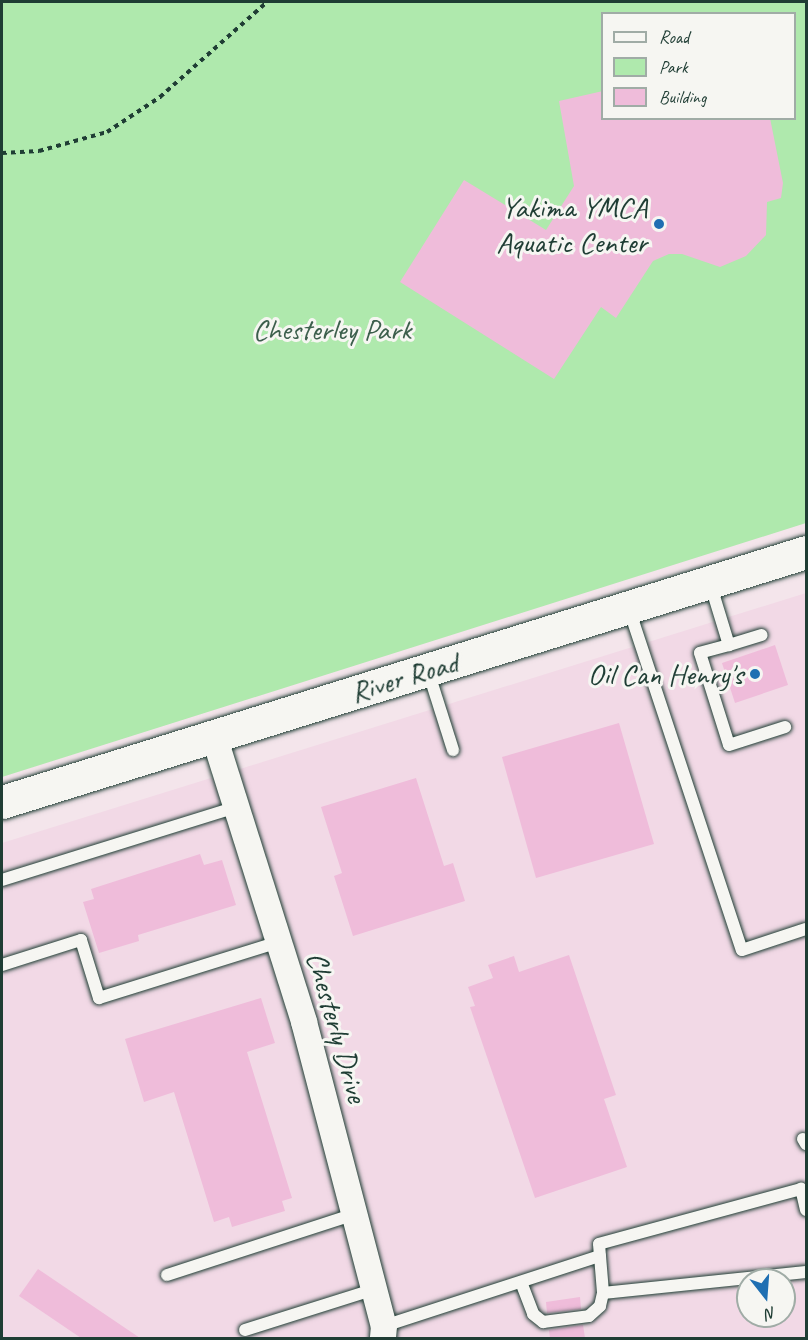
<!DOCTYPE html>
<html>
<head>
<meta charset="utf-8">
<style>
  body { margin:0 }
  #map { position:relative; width:808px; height:1340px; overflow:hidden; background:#f4e5eb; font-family:Caveat,sans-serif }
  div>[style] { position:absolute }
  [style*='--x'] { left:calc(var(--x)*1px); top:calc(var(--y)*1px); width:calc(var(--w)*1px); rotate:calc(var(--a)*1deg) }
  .built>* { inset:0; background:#f2d9e6 }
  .green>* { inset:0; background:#afe9ad }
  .building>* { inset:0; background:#efbcda }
  .path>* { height:4px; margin-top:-2px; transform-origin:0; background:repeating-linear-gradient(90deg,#1f3d34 0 4.5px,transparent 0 9px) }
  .roads { filter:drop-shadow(0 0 2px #1f3d34) drop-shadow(0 0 2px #1f3d34) }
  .lane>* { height:12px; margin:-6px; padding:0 6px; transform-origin:6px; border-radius:6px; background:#f6f6f2 }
  .street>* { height:26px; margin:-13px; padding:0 13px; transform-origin:13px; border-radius:13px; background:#f6f6f2 }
  .secondary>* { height:33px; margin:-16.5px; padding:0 16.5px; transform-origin:16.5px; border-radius:16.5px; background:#f6f6f2 }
  .dots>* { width:16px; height:16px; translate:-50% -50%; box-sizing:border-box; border:3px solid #f6f6f2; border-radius:50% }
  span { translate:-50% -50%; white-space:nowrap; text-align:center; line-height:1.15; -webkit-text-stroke:6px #f6f6f2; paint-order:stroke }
  .poi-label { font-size:30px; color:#1f3d34 }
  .right { translate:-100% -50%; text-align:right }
  .park-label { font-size:30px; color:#3c5f4c }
  .street-label { font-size:30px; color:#1f3d34 }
  .frame { position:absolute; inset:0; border:3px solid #1f3d34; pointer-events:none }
  .legend { position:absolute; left:601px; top:12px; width:195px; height:108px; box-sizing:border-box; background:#f6f6f2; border:2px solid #a0aca6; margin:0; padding:8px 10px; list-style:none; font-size:18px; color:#1f3d34 }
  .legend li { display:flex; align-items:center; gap:12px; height:30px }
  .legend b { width:30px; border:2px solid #a0aca6 }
  .north { position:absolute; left:736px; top:1268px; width:60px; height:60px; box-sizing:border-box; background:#f6f6f2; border:2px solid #a0aca6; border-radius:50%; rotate:163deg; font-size:16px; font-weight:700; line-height:24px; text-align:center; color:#1f3d34 }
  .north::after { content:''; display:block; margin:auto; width:21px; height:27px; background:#1f6fb2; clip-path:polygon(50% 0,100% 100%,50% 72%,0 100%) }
</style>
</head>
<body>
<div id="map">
  <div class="built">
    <div style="clip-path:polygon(evenodd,806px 593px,806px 1338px,2px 1338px,2px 843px,806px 593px,748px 1280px,784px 1280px,784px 1316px,748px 1316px,748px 1280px)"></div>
  </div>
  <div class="green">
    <div style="clip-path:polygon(evenodd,2px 2px,806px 2px,806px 523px,2px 777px,2px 2px,602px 14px,794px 14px,794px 118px,602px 118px,602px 14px)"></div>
  </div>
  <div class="building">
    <div style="clip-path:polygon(603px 91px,603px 118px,770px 118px,783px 183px,781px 198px,767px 202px,766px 235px,746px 256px,720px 267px,682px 254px,669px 254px,653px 261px,616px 318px,601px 307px,554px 379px,400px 282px,464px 180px,546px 230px,574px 186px,559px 101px)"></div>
    <div style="clip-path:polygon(775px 645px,788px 685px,735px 703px,722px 663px)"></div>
    <div style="clip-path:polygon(619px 723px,654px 844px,536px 878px,502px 757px)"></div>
    <div style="clip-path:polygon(416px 778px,444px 866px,453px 863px,465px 901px,353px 936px,334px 876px,342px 873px,321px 807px)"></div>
    <div style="clip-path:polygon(200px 854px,204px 865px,222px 860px,236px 905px,138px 935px,139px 941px,99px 953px,83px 902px,94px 899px,91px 889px)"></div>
    <div style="clip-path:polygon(569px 955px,616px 1095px,604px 1099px,627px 1167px,535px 1198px,470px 1007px,475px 1006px,468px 987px,493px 978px,488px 965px,514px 956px,519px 972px)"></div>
    <div style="clip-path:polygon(261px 998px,275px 1043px,247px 1052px,292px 1198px,282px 1201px,285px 1211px,232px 1227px,229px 1217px,214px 1222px,174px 1092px,144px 1102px,125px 1039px)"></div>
    <div style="clip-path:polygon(38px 1269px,140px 1338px,81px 1338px,19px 1296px)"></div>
    <div style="clip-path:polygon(580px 1297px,581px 1309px,547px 1313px,546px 1302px)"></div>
    <div style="clip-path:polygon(583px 1325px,585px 1338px,550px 1338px,549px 1330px)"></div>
  </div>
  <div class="path">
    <div style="--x:2;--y:153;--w:37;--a:-3"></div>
    <div style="--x:39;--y:151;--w:71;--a:-15.6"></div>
    <div style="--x:107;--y:132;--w:64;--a:-33.4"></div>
    <div style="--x:160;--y:97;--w:143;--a:-41.6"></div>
  </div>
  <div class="roads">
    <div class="lane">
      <div style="--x:710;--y:583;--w:65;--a:73"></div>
      <div style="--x:729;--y:645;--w:30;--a:165"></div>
      <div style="--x:700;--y:653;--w:96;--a:72.5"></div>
      <div style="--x:729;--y:745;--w:59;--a:-17.8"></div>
      <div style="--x:629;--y:609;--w:359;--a:71.7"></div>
      <div style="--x:742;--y:950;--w:67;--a:-18.2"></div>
      <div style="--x:729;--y:645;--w:34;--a:-17"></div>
      <div style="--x:428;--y:671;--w:83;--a:72.4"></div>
      <div style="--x:2;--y:880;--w:245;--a:-17.3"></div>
      <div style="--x:2;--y:965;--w:83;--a:-17.6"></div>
      <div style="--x:81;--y:940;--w:61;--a:72.8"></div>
      <div style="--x:99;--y:998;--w:189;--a:-17.3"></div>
      <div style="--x:803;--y:1139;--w:6;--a:59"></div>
      <div style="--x:806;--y:1210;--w:22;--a:-103"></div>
      <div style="--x:801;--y:1189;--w:209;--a:164.8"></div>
      <div style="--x:599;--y:1244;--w:49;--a:85.3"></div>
      <div style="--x:603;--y:1293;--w:204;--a:-5.9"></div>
      <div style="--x:167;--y:1275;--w:198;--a:-18"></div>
      <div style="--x:521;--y:1282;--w:34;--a:69"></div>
      <div style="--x:533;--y:1314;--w:13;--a:39"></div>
      <div style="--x:543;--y:1322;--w:46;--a:-7.4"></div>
      <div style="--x:589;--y:1316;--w:15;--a:-42"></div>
      <div style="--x:600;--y:1306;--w:13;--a:-77"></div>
      <div style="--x:384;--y:1326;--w:227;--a:-18"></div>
      <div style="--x:245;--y:1330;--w:136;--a:-17.5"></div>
    </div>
    <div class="street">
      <div style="--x:214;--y:736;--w:300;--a:72.5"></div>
      <div style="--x:304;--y:1022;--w:314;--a:75.3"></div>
      <div style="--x:384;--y:1326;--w:12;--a:95"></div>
    </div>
    <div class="secondary">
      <div style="--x:2;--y:802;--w:842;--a:-17.27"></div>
    </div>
  </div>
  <div class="dots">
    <div style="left:659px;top:224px;background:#1f6fb2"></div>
    <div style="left:755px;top:674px;background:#1f6fb2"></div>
  </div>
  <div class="poi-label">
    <span class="right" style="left:647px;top:224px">Yakima YMCA<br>Aquatic Center</span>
    <span class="right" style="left:743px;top:674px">Oil Can Henry's</span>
  </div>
  <div class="park-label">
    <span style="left:332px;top:329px">Chesterley Park</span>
  </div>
  <div class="street-label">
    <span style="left:404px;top:677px;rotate:-17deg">River Road</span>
    <span style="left:337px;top:1027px;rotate:74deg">Chesterly Drive</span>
  </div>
  <div class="frame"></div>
  <ul class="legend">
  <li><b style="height:8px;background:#f6f6f2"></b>Road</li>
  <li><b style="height:16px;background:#afe9ad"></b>Park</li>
  <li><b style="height:16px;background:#efbcda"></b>Building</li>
  </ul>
  <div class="north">N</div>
</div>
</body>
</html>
